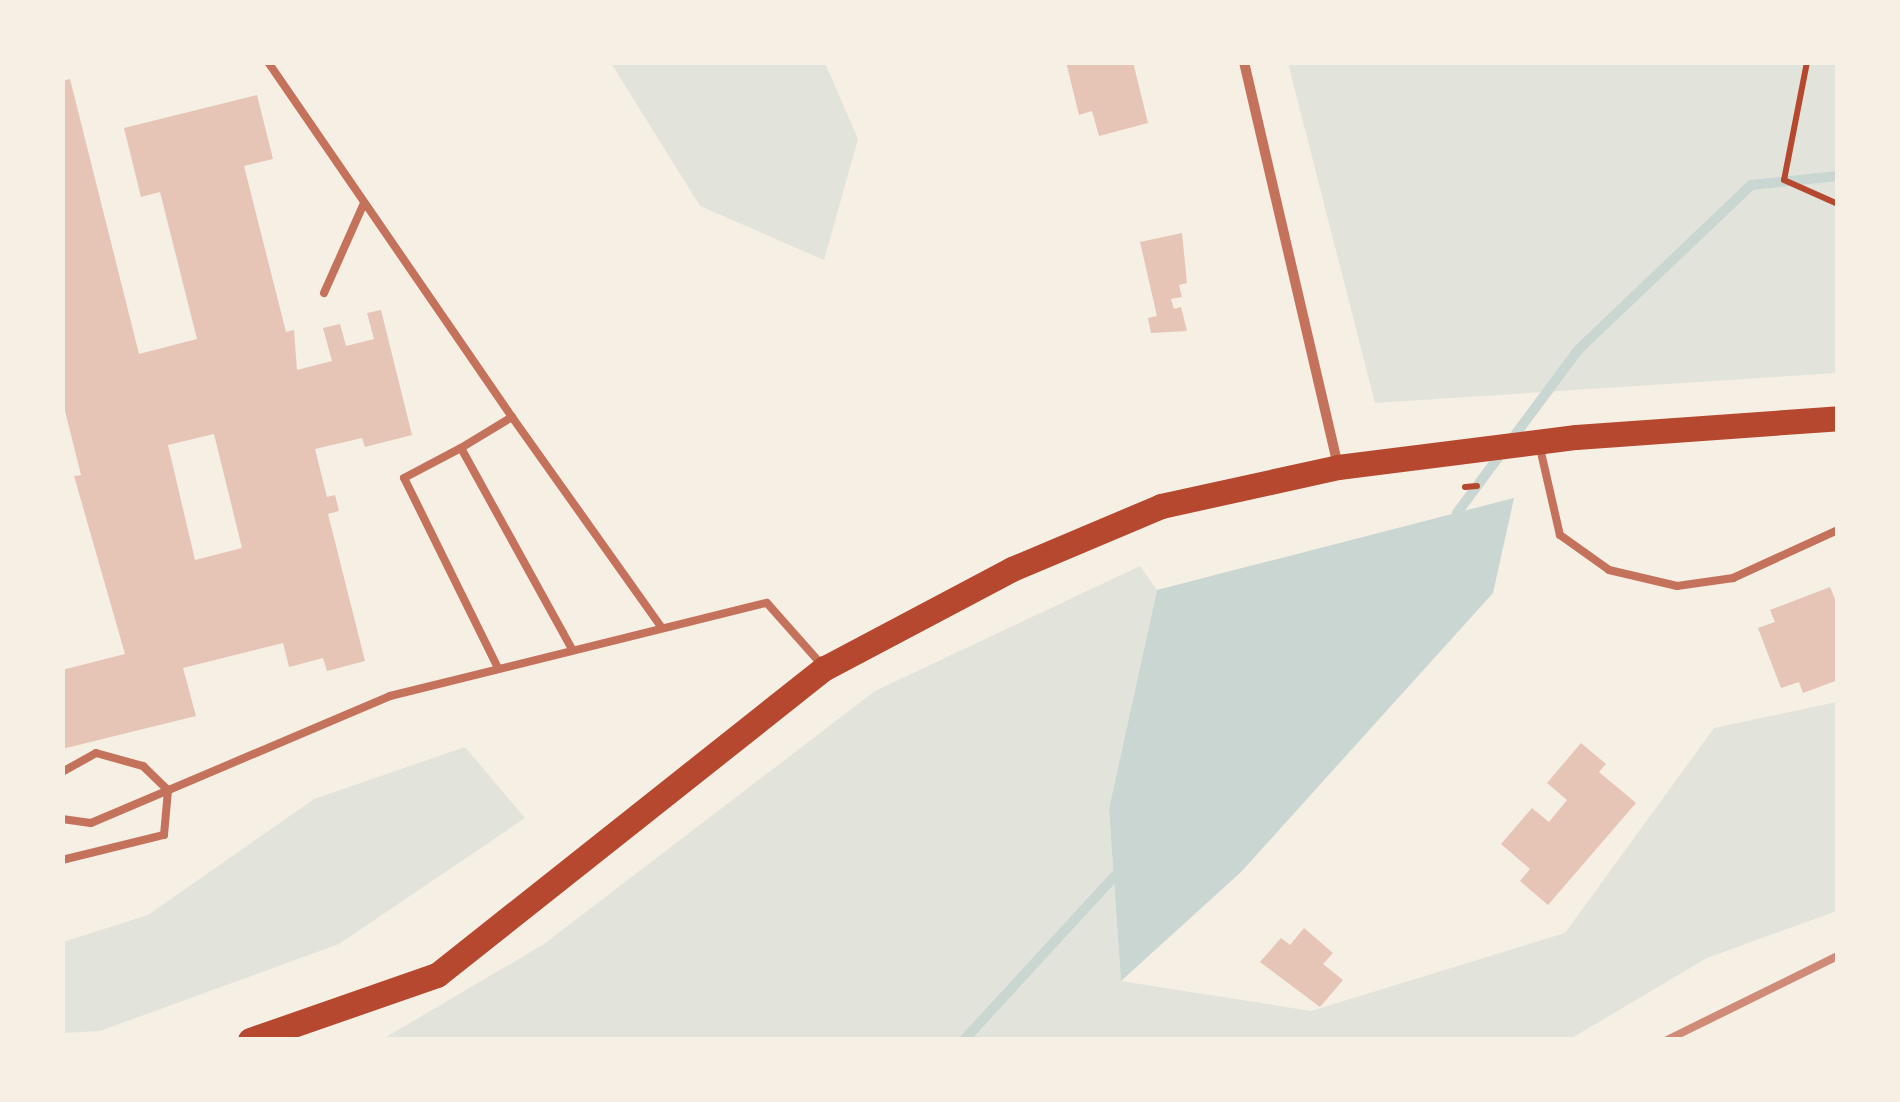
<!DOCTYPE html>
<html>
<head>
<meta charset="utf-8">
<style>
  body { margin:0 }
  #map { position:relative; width:1900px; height:1102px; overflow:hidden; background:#f6efe4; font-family:Helvetica,sans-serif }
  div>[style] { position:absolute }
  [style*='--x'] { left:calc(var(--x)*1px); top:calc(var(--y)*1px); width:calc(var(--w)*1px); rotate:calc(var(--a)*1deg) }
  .green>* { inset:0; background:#e2e4dc }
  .water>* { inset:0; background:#c9d6d2 }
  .stream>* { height:10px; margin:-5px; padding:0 5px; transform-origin:5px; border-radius:5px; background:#c9d6d2 }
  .building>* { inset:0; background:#e6c5b7 }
  .path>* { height:6px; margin:-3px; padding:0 3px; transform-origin:3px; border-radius:3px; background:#b5482f }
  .service>* { height:8px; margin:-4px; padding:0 4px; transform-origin:4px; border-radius:4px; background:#c5725c }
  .minor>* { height:10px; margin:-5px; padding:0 5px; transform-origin:5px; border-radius:5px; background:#c5725c }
  .primary>* { height:25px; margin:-12.5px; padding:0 12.5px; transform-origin:12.5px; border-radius:12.5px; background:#b5482f }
  .rail>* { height:8px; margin:-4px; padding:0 4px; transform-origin:4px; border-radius:4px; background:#cf8b77 }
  span { translate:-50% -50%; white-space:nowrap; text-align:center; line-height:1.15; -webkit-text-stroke:10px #f6efe4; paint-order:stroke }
  .frame { position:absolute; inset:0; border:65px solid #f6efe4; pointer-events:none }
</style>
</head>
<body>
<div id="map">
  <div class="green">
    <div style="clip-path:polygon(611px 63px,825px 63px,858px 139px,824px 260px,700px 206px)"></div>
    <div style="clip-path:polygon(1288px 63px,1837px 63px,1837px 373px,1375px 403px)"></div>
    <div style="clip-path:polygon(1140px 566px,1157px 590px,1109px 809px,1121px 981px,1311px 1011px,1565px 933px,1714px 728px,1837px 702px,1837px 911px,1707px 958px,1570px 1039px,381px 1040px,544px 944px,875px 691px)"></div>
    <div style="clip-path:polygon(465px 747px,525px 818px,339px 944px,100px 1031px,63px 1033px,63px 942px,148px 915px,314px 799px)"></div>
  </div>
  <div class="water">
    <div style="clip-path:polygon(1514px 498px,1493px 593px,1241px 872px,1121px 981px,1109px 809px,1157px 590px)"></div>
  </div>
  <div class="stream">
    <div style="--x:1457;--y:513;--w:204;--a:-53.4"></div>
    <div style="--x:1579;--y:349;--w:238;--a:-43.6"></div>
    <div style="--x:1751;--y:185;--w:87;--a:-5.9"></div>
    <div style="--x:964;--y:1040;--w:222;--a:-47.4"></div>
  </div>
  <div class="building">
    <div style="clip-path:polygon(1066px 62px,1133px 62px,1148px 123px,1099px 136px,1092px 111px,1079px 115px)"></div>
    <div style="clip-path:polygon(evenodd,70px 79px,139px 354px,197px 339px,160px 192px,141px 197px,124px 128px,257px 95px,273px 159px,244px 166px,286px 332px,294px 330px,297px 370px,332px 361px,323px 328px,340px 324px,346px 346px,374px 339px,367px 313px,381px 310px,412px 435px,365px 447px,362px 438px,315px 449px,327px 497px,335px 495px,339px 511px,328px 514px,365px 661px,327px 671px,323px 658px,289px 667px,283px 643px,183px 668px,196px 716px,62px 749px,62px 670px,125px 654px,74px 476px,81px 475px,62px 399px,62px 81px,70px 79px,214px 434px,242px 548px,195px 560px,168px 445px,214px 434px)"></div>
    <div style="clip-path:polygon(1182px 233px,1187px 283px,1179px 285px,1182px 297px,1171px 299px,1174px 309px,1181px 307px,1187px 331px,1151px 333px,1148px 318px,1157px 316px,1140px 242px)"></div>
    <div style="clip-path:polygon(1830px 587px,1838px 606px,1838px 680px,1803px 693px,1799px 682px,1781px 688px,1758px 628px,1775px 622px,1770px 610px)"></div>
    <div style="clip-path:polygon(1581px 743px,1606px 764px,1599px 772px,1636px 803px,1548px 905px,1520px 881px,1530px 869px,1501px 844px,1532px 808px,1549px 822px,1567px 800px,1547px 783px)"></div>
    <div style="clip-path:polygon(1304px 928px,1333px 953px,1323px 964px,1343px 980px,1320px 1007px,1260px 962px,1281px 938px,1290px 945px)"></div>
  </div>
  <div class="path">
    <div style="--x:1807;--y:62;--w:120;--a:101"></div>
    <div style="--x:1784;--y:180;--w:59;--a:24"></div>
    <div style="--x:1465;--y:487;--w:12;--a:-5"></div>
  </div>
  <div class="service">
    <div style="--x:268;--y:62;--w:431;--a:55.5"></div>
    <div style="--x:512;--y:417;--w:60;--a:148.7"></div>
    <div style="--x:324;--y:293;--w:98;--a:-66"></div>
    <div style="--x:512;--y:417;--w:257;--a:54.6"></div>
    <div style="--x:1540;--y:448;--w:89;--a:77.1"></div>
    <div style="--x:1560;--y:535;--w:60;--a:35.5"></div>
    <div style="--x:1609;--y:570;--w:70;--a:13.2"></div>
    <div style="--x:1677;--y:586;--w:57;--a:-8.1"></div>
    <div style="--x:1733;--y:578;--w:115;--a:-24.6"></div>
    <div style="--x:498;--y:668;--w:212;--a:-116.3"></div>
    <div style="--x:404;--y:478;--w:64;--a:-27.8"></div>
    <div style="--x:461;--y:448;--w:230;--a:61.1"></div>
    <div style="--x:62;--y:772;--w:39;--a:-29"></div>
    <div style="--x:96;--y:753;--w:49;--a:15.5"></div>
    <div style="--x:143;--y:766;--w:35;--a:44"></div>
    <div style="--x:62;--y:819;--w:29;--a:8"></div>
    <div style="--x:91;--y:823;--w:325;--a:-23"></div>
    <div style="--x:390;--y:696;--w:388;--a:-13.9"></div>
    <div style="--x:767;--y:603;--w:83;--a:48.4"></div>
    <div style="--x:62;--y:860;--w:105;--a:-13.8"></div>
    <div style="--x:164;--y:835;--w:45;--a:-84.9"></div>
  </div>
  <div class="minor">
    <div style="--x:1244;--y:62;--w:415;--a:76.9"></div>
  </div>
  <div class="primary">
    <div style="--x:250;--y:1040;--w:198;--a:-19.2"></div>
    <div style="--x:437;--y:975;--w:495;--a:-38.4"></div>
    <div style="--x:825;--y:668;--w:212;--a:-27.9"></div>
    <div style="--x:1012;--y:569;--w:162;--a:-22.9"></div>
    <div style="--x:1161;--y:506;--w:181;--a:-12.4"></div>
    <div style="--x:1338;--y:467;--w:240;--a:-7.2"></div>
    <div style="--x:1576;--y:437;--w:263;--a:-4.1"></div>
  </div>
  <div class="rail">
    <div style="--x:1667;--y:1040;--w:191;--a:-26.2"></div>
  </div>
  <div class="frame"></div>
</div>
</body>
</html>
